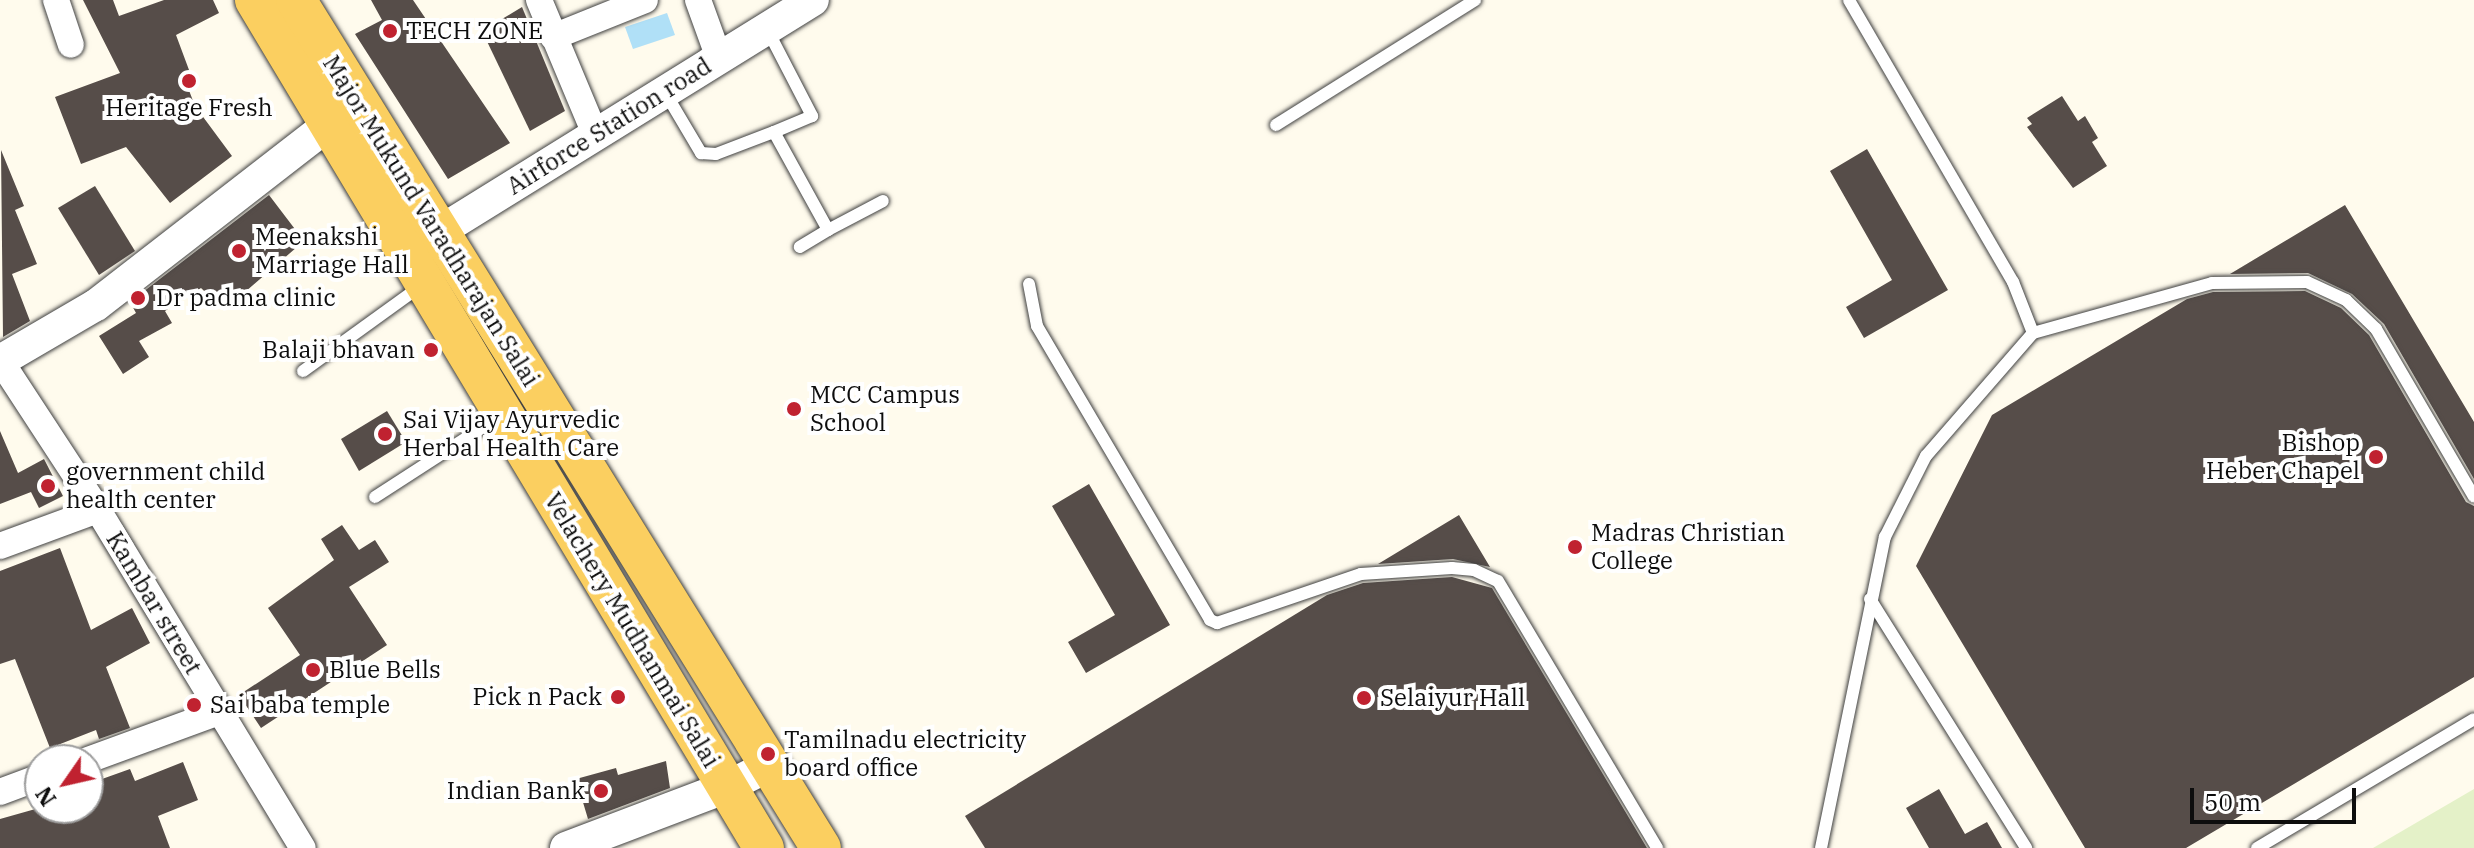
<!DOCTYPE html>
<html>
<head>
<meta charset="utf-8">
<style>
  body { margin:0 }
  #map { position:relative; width:2474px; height:848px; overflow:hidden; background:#fffbed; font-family:"IBM Plex Serif",serif }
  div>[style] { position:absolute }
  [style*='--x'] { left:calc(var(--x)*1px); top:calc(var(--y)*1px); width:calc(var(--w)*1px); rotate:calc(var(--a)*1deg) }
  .pitch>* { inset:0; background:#e4f1c8 }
  .water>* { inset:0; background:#b0e0f7 }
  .building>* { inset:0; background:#564d49 }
  .roads { filter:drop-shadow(0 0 2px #404040) drop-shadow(0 0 2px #404040) }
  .service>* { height:12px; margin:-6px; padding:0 6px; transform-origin:6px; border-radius:6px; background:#fff }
  .minor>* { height:26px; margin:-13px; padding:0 13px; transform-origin:13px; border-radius:13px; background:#fff }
  .tertiary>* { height:32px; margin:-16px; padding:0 16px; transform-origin:16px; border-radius:16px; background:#fff }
  .primary>* { height:40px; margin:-20px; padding:0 20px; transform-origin:20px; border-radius:20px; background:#fbcf60 }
  .dots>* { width:22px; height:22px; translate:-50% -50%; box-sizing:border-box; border:4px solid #fff; border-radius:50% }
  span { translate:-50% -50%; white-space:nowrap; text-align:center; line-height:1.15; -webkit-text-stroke:8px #fff; paint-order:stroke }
  .poi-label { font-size:24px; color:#0d0d0d }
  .left { translate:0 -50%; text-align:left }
  .right { translate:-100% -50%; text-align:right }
  .street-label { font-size:24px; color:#0d0d0d }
  .north { position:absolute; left:24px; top:744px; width:80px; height:80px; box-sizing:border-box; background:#fff; border:2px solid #9e9e9e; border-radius:50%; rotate:236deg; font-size:22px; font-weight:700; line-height:32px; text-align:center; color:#0d0d0d }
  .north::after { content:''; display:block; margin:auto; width:28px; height:36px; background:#c02230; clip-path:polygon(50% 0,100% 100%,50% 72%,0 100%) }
  .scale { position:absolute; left:2190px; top:788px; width:166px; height:36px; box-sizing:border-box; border:4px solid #0d0d0d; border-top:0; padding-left:10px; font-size:24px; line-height:28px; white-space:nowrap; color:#0d0d0d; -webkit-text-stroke:6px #fff; paint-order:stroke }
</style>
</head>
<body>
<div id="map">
  <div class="pitch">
    <div style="clip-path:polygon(2474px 789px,2474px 848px,2373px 848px)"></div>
  </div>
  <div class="water">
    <div style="clip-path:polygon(667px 13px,675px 35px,633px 49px,625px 27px)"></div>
  </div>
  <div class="building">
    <div style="clip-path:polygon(83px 0,113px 0,119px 16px,164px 0,213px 0,219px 13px,176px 35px,192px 78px,185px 80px,195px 106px,232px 156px,170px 203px,126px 147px,81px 164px,55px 97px,120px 73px)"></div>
    <div style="clip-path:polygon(371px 0,413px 0,510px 143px,448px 179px,355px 34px,382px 20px)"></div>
    <div style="clip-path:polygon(522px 7px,565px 111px,530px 131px,482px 31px)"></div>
    <div style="clip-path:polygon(2062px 96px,2078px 121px,2085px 116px,2098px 138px,2092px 142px,2107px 166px,2073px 188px,2027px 127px,2032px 124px,2027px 118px)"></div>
    <div style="clip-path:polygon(1867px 149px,1948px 290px,1864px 338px,1846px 307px,1892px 280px,1830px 171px)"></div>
    <div style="clip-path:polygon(1px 150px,24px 206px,15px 210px,37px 264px,12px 274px,30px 321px,3px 337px)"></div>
    <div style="clip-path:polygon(95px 186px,135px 251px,99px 275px,58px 208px)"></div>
    <div style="clip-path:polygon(269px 195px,304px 241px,224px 310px,201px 288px,165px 311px,172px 323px,139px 341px,149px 357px,123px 374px,99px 336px,136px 313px,130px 302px)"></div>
    <div style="clip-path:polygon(2345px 205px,2474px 422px,2474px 479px,2384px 324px,2352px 294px,2308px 273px,2230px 274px)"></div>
    <div style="clip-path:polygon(2305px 291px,2341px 308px,2369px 335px,2466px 502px,2474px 506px,2474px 677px,2186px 848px,2085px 848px,1916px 566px,1992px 415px,2187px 299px,2213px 292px)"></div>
    <div style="clip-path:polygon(387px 411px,406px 442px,359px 471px,341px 439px)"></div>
    <div style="clip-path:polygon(0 431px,18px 473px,44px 459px,63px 496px,39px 508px,31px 492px,0 504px)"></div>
    <div style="clip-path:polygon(1089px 484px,1170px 625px,1086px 673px,1068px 642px,1115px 615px,1052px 506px)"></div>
    <div style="clip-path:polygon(1459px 515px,1490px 567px,1453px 559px,1378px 564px)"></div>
    <div style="clip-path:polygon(342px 525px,359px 550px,375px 540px,389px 562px,349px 587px,387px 645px,261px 728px,239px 695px,300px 655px,268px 608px,334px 560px,321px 539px)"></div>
    <div style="clip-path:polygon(60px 548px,91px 630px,132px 608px,150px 643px,106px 667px,130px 728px,99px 739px,96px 730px,50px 748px,15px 659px,0 664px,0 571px)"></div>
    <div style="clip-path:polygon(1452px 577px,1492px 588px,1647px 848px,985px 848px,965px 816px,1327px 595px,1363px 583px)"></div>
    <div style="clip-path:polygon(666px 761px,670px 788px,588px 819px,576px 779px,616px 768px,618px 775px)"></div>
    <div style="clip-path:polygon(183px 762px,198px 800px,158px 816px,170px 848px,0 848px,0 819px,39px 808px,88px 808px,88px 784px,130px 769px,135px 781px)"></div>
    <div style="clip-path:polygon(1939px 789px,1965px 834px,1987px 822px,2002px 848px,1929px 848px,1906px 808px)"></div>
  </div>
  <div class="roads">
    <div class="service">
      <div style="--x:768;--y:31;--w:96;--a:62.6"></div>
      <div style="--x:812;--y:116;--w:41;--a:157.2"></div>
      <div style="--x:774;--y:132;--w:112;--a:61.1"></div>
      <div style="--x:828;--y:230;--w:33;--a:149"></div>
      <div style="--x:666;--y:94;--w:69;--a:59.3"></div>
      <div style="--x:701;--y:153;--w:15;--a:4"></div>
      <div style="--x:716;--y:154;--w:62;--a:-20.8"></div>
      <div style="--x:1276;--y:125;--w:235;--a:-32.1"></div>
      <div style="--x:828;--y:230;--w:62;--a:-27.8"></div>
      <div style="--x:1029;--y:284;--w:43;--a:79.2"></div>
      <div style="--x:1037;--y:326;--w:341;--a:59.5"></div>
      <div style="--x:1210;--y:620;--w:8;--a:23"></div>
      <div style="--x:1217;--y:623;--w:152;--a:-18.8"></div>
      <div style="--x:1361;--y:574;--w:91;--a:-3.8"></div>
      <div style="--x:1452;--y:568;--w:22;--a:5"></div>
      <div style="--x:1474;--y:570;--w:26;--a:25"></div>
      <div style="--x:1498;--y:581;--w:311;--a:59.2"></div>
      <div style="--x:2033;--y:333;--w:186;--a:-15.6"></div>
      <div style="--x:2212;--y:283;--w:95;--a:-0.6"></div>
      <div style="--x:2307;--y:282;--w:43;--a:24.8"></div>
      <div style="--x:2346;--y:300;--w:42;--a:44"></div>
      <div style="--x:2376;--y:329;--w:194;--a:59.7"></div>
      <div style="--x:303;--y:371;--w:145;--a:-35.8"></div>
      <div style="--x:375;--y:497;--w:149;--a:-32.9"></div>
      <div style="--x:1870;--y:599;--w:294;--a:57.9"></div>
      <div style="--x:1821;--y:848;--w:318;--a:-78.4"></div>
      <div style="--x:1885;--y:537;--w:91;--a:-63.2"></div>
      <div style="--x:1926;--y:456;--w:163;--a:-49"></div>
      <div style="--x:2033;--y:333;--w:55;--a:-111.4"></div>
      <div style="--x:2013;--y:282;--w:326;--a:-120.2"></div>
      <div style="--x:2257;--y:848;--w:252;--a:-30.7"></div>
    </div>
    <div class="minor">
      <div style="--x:56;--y:0;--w:47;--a:71.6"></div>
      <div style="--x:539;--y:0;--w:145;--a:67.3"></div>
      <div style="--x:698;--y:0;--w:62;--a:70.1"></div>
      <div style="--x:553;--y:37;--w:99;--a:-21.9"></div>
      <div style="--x:0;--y:360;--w:179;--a:56.8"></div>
      <div style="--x:98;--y:510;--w:395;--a:58.8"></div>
      <div style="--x:0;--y:546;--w:104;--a:-20.2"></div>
      <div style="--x:88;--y:760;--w:140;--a:-20.1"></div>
      <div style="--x:0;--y:792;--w:43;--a:-20.6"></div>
    </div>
    <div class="tertiary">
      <div style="--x:421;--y:243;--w:461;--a:-31.8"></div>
      <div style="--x:0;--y:361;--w:111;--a:-30.3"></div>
      <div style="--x:96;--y:305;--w:318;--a:-37.8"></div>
      <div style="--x:566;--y:848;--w:172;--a:-20.8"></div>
      <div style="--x:727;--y:787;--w:48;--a:-27.1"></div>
    </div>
    <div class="primary">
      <div style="--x:255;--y:0;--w:989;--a:59.03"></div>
      <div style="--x:296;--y:0;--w:997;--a:58.24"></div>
    </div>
  </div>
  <div class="dots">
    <div style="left:390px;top:31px;background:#c02230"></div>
    <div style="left:189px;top:81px;background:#c02230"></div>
    <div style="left:239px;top:251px;background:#c02230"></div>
    <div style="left:138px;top:298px;background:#c02230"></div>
    <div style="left:431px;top:350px;background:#c02230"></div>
    <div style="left:794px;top:409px;background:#c02230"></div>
    <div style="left:385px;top:434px;background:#c02230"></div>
    <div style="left:2376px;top:457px;background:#c02230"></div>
    <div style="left:48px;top:486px;background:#c02230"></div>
    <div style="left:1575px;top:547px;background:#c02230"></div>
    <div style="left:313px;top:670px;background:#c02230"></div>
    <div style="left:618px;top:697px;background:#c02230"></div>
    <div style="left:1364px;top:698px;background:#c02230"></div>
    <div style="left:194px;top:705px;background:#c02230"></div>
    <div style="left:768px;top:754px;background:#c02230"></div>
    <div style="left:601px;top:791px;background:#c02230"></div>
  </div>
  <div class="poi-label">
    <span class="left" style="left:406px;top:31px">TECH ZONE</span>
    <span style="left:189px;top:108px">Heritage Fresh</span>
    <span class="left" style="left:255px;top:251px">Meenakshi<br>Marriage Hall</span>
    <span class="left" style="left:156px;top:298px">Dr padma clinic</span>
    <span class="right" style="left:415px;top:350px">Balaji bhavan</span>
    <span class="left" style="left:810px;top:409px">MCC Campus<br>School</span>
    <span class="left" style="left:403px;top:434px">Sai Vijay Ayurvedic<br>Herbal Health Care</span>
    <span class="right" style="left:2360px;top:457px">Bishop<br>Heber Chapel</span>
    <span class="left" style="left:66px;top:486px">government child<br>health center</span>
    <span class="left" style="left:1591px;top:547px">Madras Christian<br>College</span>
    <span class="left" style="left:329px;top:670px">Blue Bells</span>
    <span class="right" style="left:602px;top:697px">Pick n Pack</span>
    <span class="left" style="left:1380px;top:698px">Selaiyur Hall</span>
    <span class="left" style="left:210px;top:705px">Sai baba temple</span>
    <span class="left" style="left:784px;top:754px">Tamilnadu electricity<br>board office</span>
    <span class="right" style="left:585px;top:791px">Indian Bank</span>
  </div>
  <div class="street-label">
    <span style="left:609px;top:126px;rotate:-32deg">Airforce Station road</span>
    <span style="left:431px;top:221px;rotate:58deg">Major Mukund Varadharajan Salai</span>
    <span style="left:154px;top:603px;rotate:59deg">Kambar street</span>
    <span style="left:632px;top:630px;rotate:59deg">Velachery Mudhanmai Salai</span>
  </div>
  <div class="north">N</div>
  <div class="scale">50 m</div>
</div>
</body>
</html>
